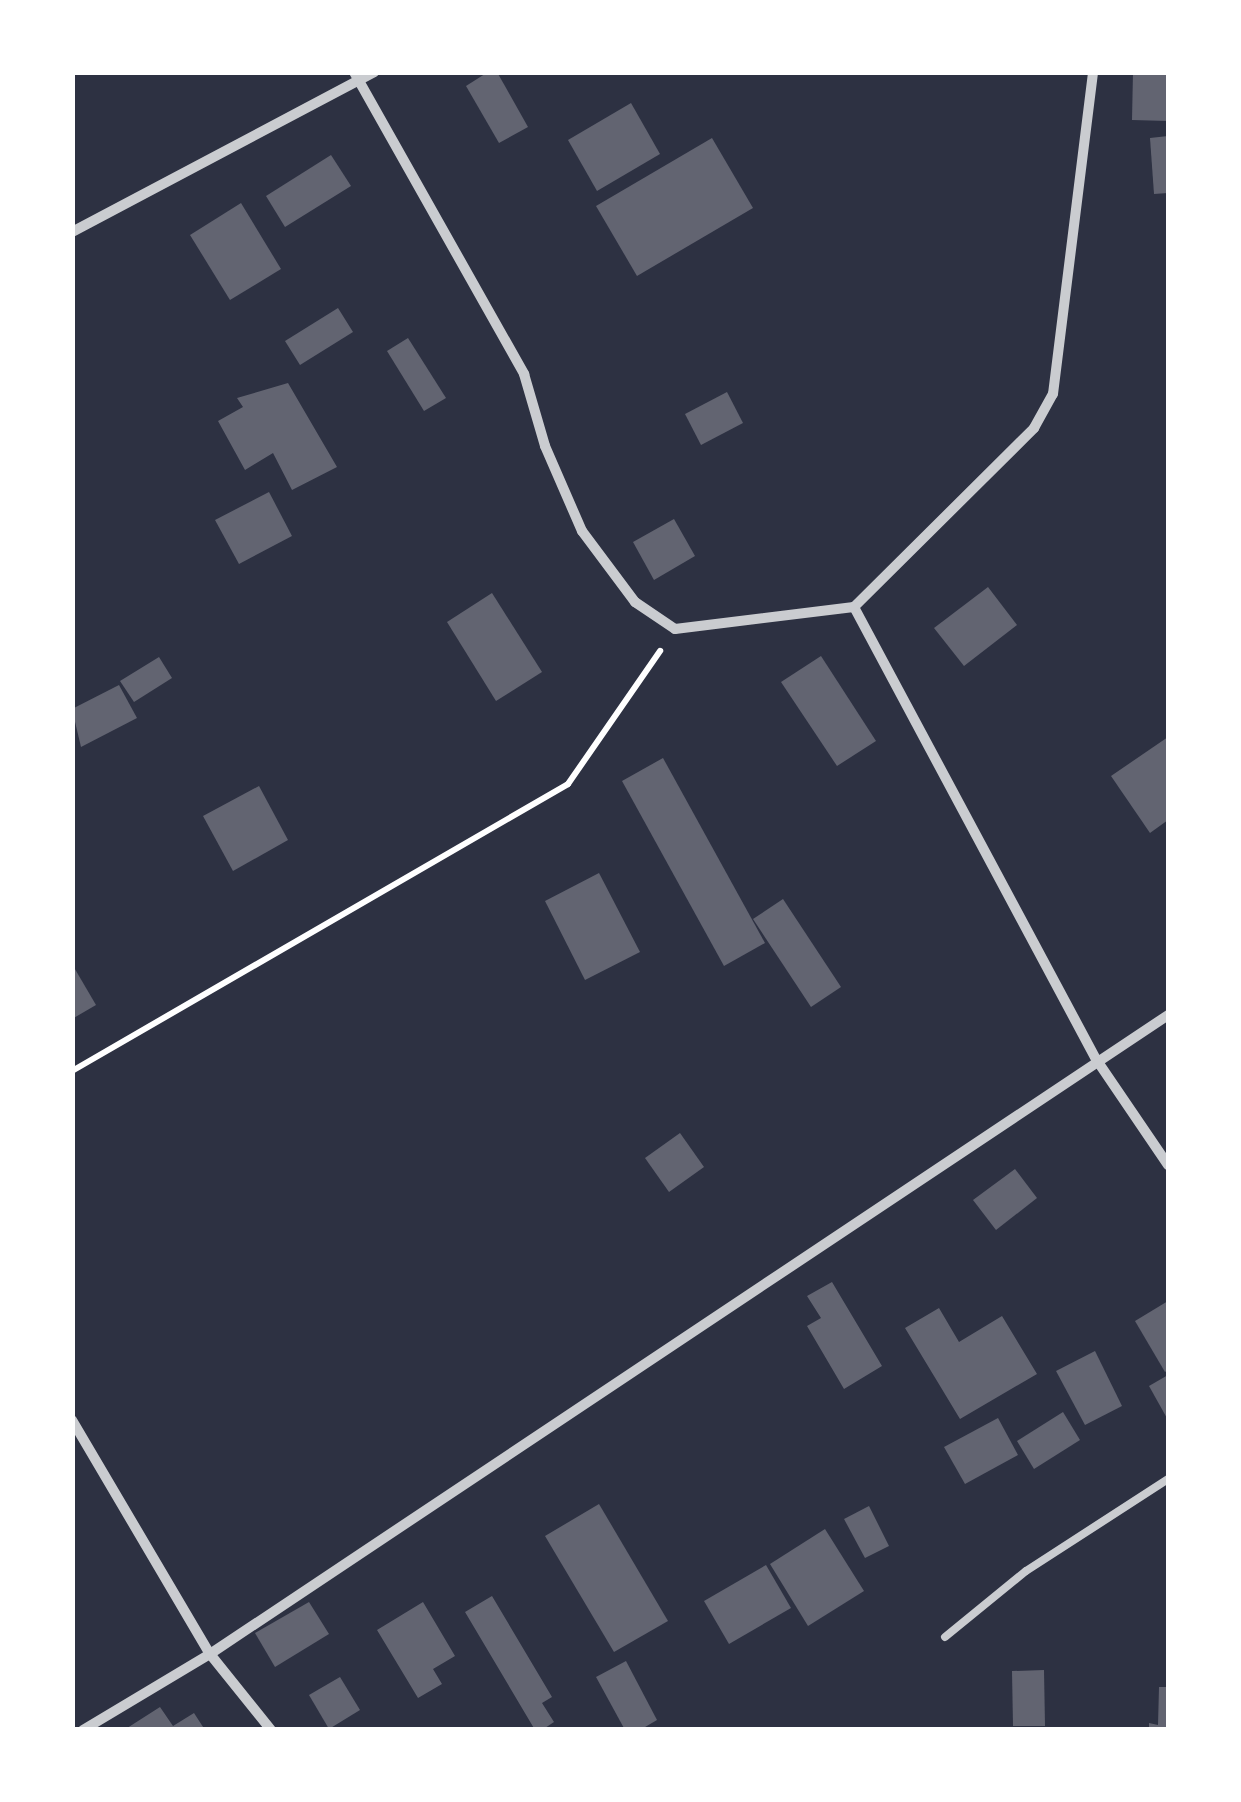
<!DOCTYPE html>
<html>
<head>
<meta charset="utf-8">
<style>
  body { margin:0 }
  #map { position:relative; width:1241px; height:1802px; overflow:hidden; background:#2d3142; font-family:Roboto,sans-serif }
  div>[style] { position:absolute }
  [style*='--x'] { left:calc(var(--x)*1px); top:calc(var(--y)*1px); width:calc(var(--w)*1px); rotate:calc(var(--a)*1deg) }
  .building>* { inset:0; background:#626471 }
  .path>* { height:6px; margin:-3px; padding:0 3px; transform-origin:3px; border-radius:3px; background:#fff }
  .service>* { height:8px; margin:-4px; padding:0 4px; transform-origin:4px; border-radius:4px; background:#caccd0 }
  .minor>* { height:10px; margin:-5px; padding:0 5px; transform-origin:5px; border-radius:5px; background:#caccd0 }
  span { translate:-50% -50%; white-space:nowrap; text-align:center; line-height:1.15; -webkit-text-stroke:10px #fff; paint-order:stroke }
  .frame { position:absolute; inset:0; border:75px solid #fff; pointer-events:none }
</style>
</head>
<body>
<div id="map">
  <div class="building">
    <div style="clip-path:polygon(488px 72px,497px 72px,528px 127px,499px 143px,466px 86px)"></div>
    <div style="clip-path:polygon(1133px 72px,1168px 72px,1168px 121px,1132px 120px)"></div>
    <div style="clip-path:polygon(631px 103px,660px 154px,597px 191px,568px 140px)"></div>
    <div style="clip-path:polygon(1168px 136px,1168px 193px,1154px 194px,1150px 138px)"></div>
    <div style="clip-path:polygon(712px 138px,753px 208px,637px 276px,596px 206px)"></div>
    <div style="clip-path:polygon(331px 155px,351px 186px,285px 227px,266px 196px)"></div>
    <div style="clip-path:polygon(241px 203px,281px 269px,230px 300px,190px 235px)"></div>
    <div style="clip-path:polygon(338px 308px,353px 332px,300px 365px,285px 341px)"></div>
    <div style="clip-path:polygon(408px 338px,446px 398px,424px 411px,387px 351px)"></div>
    <div style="clip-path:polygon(288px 383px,337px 467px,292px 490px,273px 453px,245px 470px,218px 421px,243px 407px,237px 398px)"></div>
    <div style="clip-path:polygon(727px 392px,743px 423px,701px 445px,685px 414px)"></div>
    <div style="clip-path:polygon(269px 492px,292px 536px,239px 564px,215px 520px)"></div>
    <div style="clip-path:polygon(674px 519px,695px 556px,654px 580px,633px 542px)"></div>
    <div style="clip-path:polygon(988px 587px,1017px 625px,964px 666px,934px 628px)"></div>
    <div style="clip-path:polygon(492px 593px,542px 672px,496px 701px,447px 622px)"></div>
    <div style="clip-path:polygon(821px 656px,876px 741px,837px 766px,781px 682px)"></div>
    <div style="clip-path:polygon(159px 657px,172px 678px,134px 702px,120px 681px)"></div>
    <div style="clip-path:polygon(119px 685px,137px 718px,81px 747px,72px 709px)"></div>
    <div style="clip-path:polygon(1168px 737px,1168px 820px,1150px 833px,1111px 776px)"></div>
    <div style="clip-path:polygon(663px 758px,765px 943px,724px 966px,622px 781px)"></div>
    <div style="clip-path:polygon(259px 786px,288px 840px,233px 871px,203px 816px)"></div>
    <div style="clip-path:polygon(599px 873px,640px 952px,585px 980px,545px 901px)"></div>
    <div style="clip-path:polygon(783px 899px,841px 987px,811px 1007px,753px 919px)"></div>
    <div style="clip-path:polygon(72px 964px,96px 1005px,72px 1019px)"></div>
    <div style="clip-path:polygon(680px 1133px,704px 1167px,669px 1192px,645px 1158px)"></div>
    <div style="clip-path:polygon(1015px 1169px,1037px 1198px,996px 1230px,973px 1200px)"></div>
    <div style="clip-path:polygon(832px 1282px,882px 1366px,844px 1389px,807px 1326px,821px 1318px,807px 1296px)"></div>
    <div style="clip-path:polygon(1168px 1301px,1168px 1370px,1165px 1372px,1135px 1321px)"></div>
    <div style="clip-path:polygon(939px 1308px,959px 1342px,1002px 1316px,1037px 1374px,960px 1419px,905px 1328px)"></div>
    <div style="clip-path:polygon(1095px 1351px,1122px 1406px,1085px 1425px,1056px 1371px)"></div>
    <div style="clip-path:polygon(1168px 1375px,1168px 1420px,1149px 1386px)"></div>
    <div style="clip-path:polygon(1063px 1412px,1080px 1440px,1034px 1469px,1017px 1441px)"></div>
    <div style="clip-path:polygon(998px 1418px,1018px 1455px,965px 1484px,944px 1447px)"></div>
    <div style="clip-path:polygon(599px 1504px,668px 1621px,614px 1652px,545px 1536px)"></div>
    <div style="clip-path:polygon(869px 1506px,889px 1546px,865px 1558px,844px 1519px)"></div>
    <div style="clip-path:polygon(825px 1529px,864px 1591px,808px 1626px,770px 1564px)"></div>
    <div style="clip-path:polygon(766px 1565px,791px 1608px,729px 1644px,704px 1601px)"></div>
    <div style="clip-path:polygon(492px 1596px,552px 1697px,542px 1703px,554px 1722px,542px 1730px,535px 1730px,465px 1612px)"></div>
    <div style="clip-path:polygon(309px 1602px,329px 1634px,275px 1667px,255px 1633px)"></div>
    <div style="clip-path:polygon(423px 1602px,455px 1656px,433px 1669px,442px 1684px,418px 1698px,377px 1630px)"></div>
    <div style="clip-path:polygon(626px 1661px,657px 1720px,640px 1730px,625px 1730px,596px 1677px)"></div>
    <div style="clip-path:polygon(1044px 1670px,1045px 1726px,1013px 1726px,1012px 1671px)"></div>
    <div style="clip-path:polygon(340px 1677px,360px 1710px,329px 1729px,309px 1695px)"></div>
    <div style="clip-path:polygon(1159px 1687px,1168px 1687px,1168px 1730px,1149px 1730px,1149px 1723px,1158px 1725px)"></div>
    <div style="clip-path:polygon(160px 1707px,173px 1726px,194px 1713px,205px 1730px,124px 1730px)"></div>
  </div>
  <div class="path">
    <div style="--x:72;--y:1071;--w:573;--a:-30.05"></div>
    <div style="--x:568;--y:784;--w:162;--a:-55.3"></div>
  </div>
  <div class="service">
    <div style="--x:945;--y:1637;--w:104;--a:-39.2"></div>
    <div style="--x:1026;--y:1571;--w:169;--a:-32.9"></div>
  </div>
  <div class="minor">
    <div style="--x:354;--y:72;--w:347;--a:60.6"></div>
    <div style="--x:524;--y:374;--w:75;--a:73.7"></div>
    <div style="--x:545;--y:446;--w:93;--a:66.5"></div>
    <div style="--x:582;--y:531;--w:89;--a:53.3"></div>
    <div style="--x:635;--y:602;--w:48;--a:34"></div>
    <div style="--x:675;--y:629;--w:180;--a:-7"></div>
    <div style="--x:854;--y:607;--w:254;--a:-44.8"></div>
    <div style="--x:1034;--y:428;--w:39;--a:-61"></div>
    <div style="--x:1053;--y:394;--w:324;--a:-82.9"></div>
    <div style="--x:72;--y:232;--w:342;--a:-27.9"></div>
    <div style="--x:854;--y:607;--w:513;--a:61.84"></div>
    <div style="--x:1096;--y:1059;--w:128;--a:55.8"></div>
    <div style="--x:72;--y:1420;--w:272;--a:59.5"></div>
    <div style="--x:210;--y:1654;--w:97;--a:51.2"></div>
    <div style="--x:83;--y:1730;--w:148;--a:-30.9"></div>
    <div style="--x:210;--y:1654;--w:1152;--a:-33.7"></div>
  </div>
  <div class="frame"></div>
</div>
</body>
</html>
